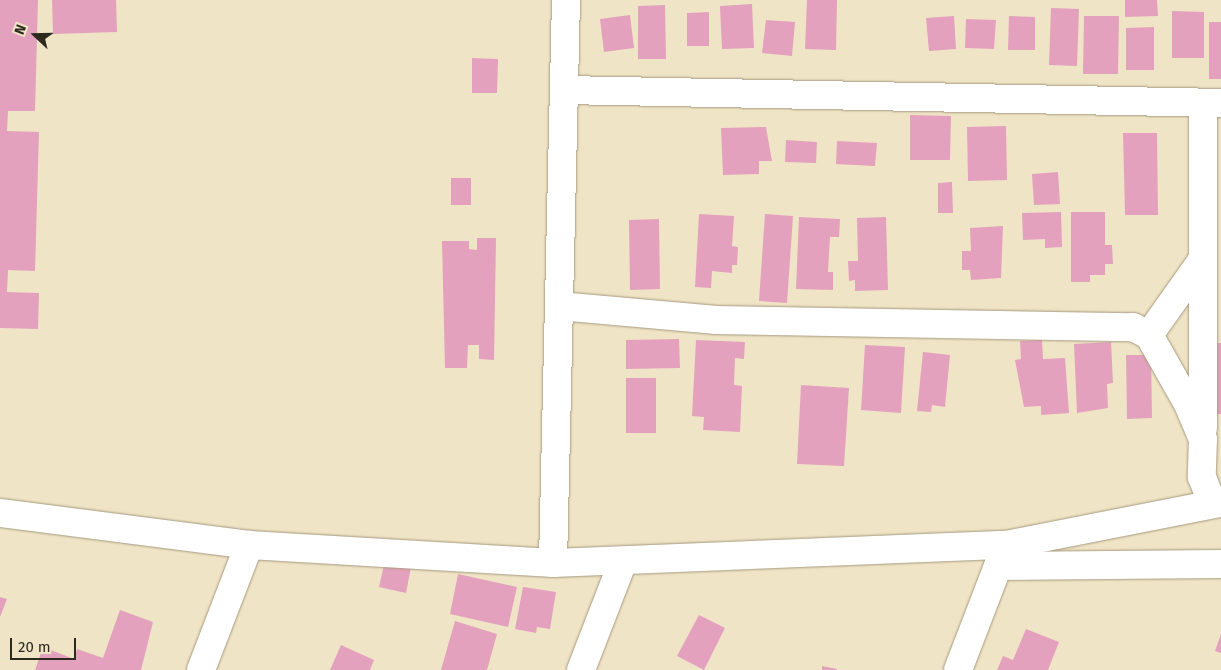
<!DOCTYPE html>
<html>
<head>
<meta charset="utf-8">
<style>
  body { margin:0 }
  #map { position:relative; width:1221px; height:670px; overflow:hidden; background:#f0e4c6; font-family:"Fira Sans",sans-serif }
  div>[style] { position:absolute }
  [style*='--x'] { left:calc(var(--x)*1px); top:calc(var(--y)*1px); width:calc(var(--w)*1px); rotate:calc(var(--a)*1deg) }
  .building>* { inset:0; background:#e3a1bd }
  .roads { filter:drop-shadow(0 0 1px #a5997e) drop-shadow(0 0 1px #a5997e) }
  .minor>* { height:28px; margin:-14px; padding:0 14px; transform-origin:14px; border-radius:14px; background:#fff }
  span { translate:-50% -50%; white-space:nowrap; text-align:center; line-height:1.15; -webkit-text-stroke:4.5px #f0e4c6; paint-order:stroke }
  .north { position:absolute; left:10px; top:10px; width:50px; height:50px; -webkit-text-stroke:4px #f0e4c6; paint-order:stroke; rotate:291deg; font-size:14px; font-weight:700; line-height:20px; text-align:center; color:#2d291e }
  .north::after { content:''; display:block; margin:auto; width:18px; height:22px; background:#2d291e; clip-path:polygon(50% 0,100% 100%,50% 72%,0 100%) }
  .scale { position:absolute; left:10px; top:638px; width:66px; height:22px; box-sizing:border-box; border:2px solid #2d291e; border-top:0; padding-left:6px; font-size:15px; line-height:18px; white-space:nowrap; color:#2d291e; -webkit-text-stroke:4px #f0e4c6; paint-order:stroke }
</style>
</head>
<body>
<div id="map">
  <div class="building">
    <div style="clip-path:polygon(0 0,38px 0,35px 111px,8px 111px,7px 131px,39px 132px,35px 271px,8px 270px,7px 292px,39px 293px,38px 329px,0 328px)"></div>
    <div style="clip-path:polygon(52px 0,116px 0,117px 32px,53px 34px)"></div>
    <div style="clip-path:polygon(807px 0,837px 0,836px 50px,805px 49px)"></div>
    <div style="clip-path:polygon(1125px 0,1157px 0,1158px 16px,1125px 17px)"></div>
    <div style="clip-path:polygon(752px 4px,754px 48px,722px 49px,720px 6px)"></div>
    <div style="clip-path:polygon(665px 5px,666px 59px,638px 59px,638px 6px)"></div>
    <div style="clip-path:polygon(1051px 8px,1079px 9px,1077px 66px,1049px 65px)"></div>
    <div style="clip-path:polygon(1172px 11px,1204px 12px,1204px 58px,1172px 58px)"></div>
    <div style="clip-path:polygon(709px 12px,709px 46px,687px 46px,687px 13px)"></div>
    <div style="clip-path:polygon(630px 15px,634px 48px,604px 52px,600px 19px)"></div>
    <div style="clip-path:polygon(954px 16px,956px 49px,929px 51px,926px 18px)"></div>
    <div style="clip-path:polygon(1009px 16px,1035px 17px,1035px 50px,1008px 50px)"></div>
    <div style="clip-path:polygon(1084px 16px,1119px 16px,1118px 74px,1083px 74px)"></div>
    <div style="clip-path:polygon(966px 19px,996px 20px,994px 49px,965px 48px)"></div>
    <div style="clip-path:polygon(766px 20px,795px 22px,792px 56px,762px 53px)"></div>
    <div style="clip-path:polygon(1209px 22px,1221px 22px,1221px 79px,1209px 79px)"></div>
    <div style="clip-path:polygon(1154px 27px,1154px 70px,1126px 70px,1126px 28px)"></div>
    <div style="clip-path:polygon(472px 58px,498px 59px,497px 93px,472px 93px)"></div>
    <div style="clip-path:polygon(910px 115px,951px 116px,950px 160px,910px 160px)"></div>
    <div style="clip-path:polygon(1006px 126px,1007px 180px,968px 181px,967px 127px)"></div>
    <div style="clip-path:polygon(766px 127px,772px 161px,759px 161px,759px 174px,723px 175px,721px 128px)"></div>
    <div style="clip-path:polygon(1123px 133px,1157px 133px,1158px 215px,1125px 215px)"></div>
    <div style="clip-path:polygon(786px 140px,817px 142px,816px 163px,785px 162px)"></div>
    <div style="clip-path:polygon(837px 141px,877px 143px,875px 166px,836px 164px)"></div>
    <div style="clip-path:polygon(1058px 172px,1060px 204px,1034px 205px,1032px 174px)"></div>
    <div style="clip-path:polygon(451px 178px,471px 178px,471px 205px,451px 205px)"></div>
    <div style="clip-path:polygon(952px 182px,953px 213px,938px 213px,938px 183px)"></div>
    <div style="clip-path:polygon(1061px 212px,1062px 247px,1045px 248px,1045px 239px,1023px 240px,1022px 213px)"></div>
    <div style="clip-path:polygon(1071px 212px,1105px 212px,1105px 245px,1112px 245px,1113px 264px,1105px 264px,1105px 275px,1090px 275px,1090px 282px,1071px 282px)"></div>
    <div style="clip-path:polygon(699px 214px,734px 216px,732px 246px,738px 247px,737px 265px,732px 265px,732px 273px,712px 271px,711px 288px,695px 287px)"></div>
    <div style="clip-path:polygon(765px 214px,793px 216px,787px 303px,759px 301px)"></div>
    <div style="clip-path:polygon(799px 217px,840px 219px,839px 237px,830px 237px,828px 272px,833px 272px,833px 290px,796px 289px)"></div>
    <div style="clip-path:polygon(886px 217px,888px 290px,855px 291px,855px 280px,849px 281px,848px 261px,858px 261px,857px 218px)"></div>
    <div style="clip-path:polygon(659px 219px,660px 289px,630px 290px,629px 220px)"></div>
    <div style="clip-path:polygon(1003px 226px,1001px 278px,971px 280px,970px 270px,962px 270px,962px 251px,971px 251px,970px 228px)"></div>
    <div style="clip-path:polygon(477px 238px,496px 238px,494px 360px,479px 359px,479px 345px,468px 345px,467px 368px,445px 368px,442px 241px,469px 241px,469px 249px,477px 250px)"></div>
    <div style="clip-path:polygon(679px 339px,680px 368px,626px 369px,626px 340px)"></div>
    <div style="clip-path:polygon(696px 340px,745px 342px,744px 359px,735px 358px,734px 385px,742px 386px,740px 432px,703px 430px,704px 417px,692px 416px)"></div>
    <div style="clip-path:polygon(1042px 340px,1043px 359px,1065px 358px,1069px 413px,1041px 415px,1041px 406px,1024px 407px,1015px 360px,1021px 359px,1020px 341px)"></div>
    <div style="clip-path:polygon(1111px 342px,1113px 383px,1107px 384px,1108px 408px,1077px 413px,1074px 344px)"></div>
    <div style="clip-path:polygon(1212px 343px,1221px 343px,1221px 414px,1211px 414px)"></div>
    <div style="clip-path:polygon(865px 345px,905px 347px,901px 413px,861px 410px)"></div>
    <div style="clip-path:polygon(923px 352px,950px 355px,945px 407px,932px 405px,931px 412px,917px 411px)"></div>
    <div style="clip-path:polygon(1126px 355px,1151px 355px,1152px 418px,1127px 419px)"></div>
    <div style="clip-path:polygon(626px 378px,656px 378px,656px 433px,626px 433px)"></div>
    <div style="clip-path:polygon(801px 385px,849px 388px,844px 466px,797px 464px)"></div>
    <div style="clip-path:polygon(386px 556px,412px 562px,406px 593px,379px 587px)"></div>
    <div style="clip-path:polygon(458px 574px,517px 587px,508px 627px,450px 614px)"></div>
    <div style="clip-path:polygon(523px 587px,556px 592px,550px 629px,537px 627px,536px 633px,515px 629px)"></div>
    <div style="clip-path:polygon(0 597px,7px 599px,0 617px)"></div>
    <div style="clip-path:polygon(120px 610px,153px 622px,141px 670px,35px 670px,43px 647px,74px 659px,77px 649px,103px 658px)"></div>
    <div style="clip-path:polygon(699px 615px,725px 628px,704px 670px,677px 656px)"></div>
    <div style="clip-path:polygon(455px 621px,497px 634px,487px 670px,441px 670px)"></div>
    <div style="clip-path:polygon(1026px 629px,1059px 642px,1048px 670px,997px 670px,1003px 656px,1013px 660px)"></div>
    <div style="clip-path:polygon(1221px 634px,1221px 653px,1215px 651px)"></div>
    <div style="clip-path:polygon(341px 645px,374px 660px,370px 670px,330px 670px)"></div>
    <div style="clip-path:polygon(822px 666px,837px 669px,837px 670px,822px 670px)"></div>
  </div>
  <div class="roads">
    <div class="minor">
      <div style="--x:564;--y:90;--w:657;--a:1.13"></div>
      <div style="--x:559;--y:306;--w:158;--a:5.1"></div>
      <div style="--x:716;--y:320;--w:417;--a:1"></div>
      <div style="--x:1133;--y:327;--w:18;--a:27"></div>
      <div style="--x:1149;--y:335;--w:79;--a:60.5"></div>
      <div style="--x:1188;--y:404;--w:38;--a:67"></div>
      <div style="--x:1203;--y:439;--w:38;--a:92"></div>
      <div style="--x:1202;--y:477;--w:28;--a:69"></div>
      <div style="--x:1149;--y:335;--w:93;--a:-54.6"></div>
      <div style="--x:1203;--y:428;--w:325;--a:-90"></div>
      <div style="--x:0;--y:513;--w:251;--a:7.3"></div>
      <div style="--x:249;--y:545;--w:305;--a:3.4"></div>
      <div style="--x:553;--y:563;--w:453;--a:-2.3"></div>
      <div style="--x:1006;--y:545;--w:219;--a:-11.1"></div>
      <div style="--x:553;--y:563;--w:563;--a:-88.68"></div>
      <div style="--x:998;--y:566;--w:223;--a:-0.5"></div>
      <div style="--x:201;--y:670;--w:134;--a:-69"></div>
      <div style="--x:581;--y:670;--w:117;--a:-68.9"></div>
      <div style="--x:958;--y:670;--w:129;--a:-69"></div>
    </div>
  </div>
  <div class="north">N</div>
  <div class="scale">20 m</div>
</div>
</body>
</html>
